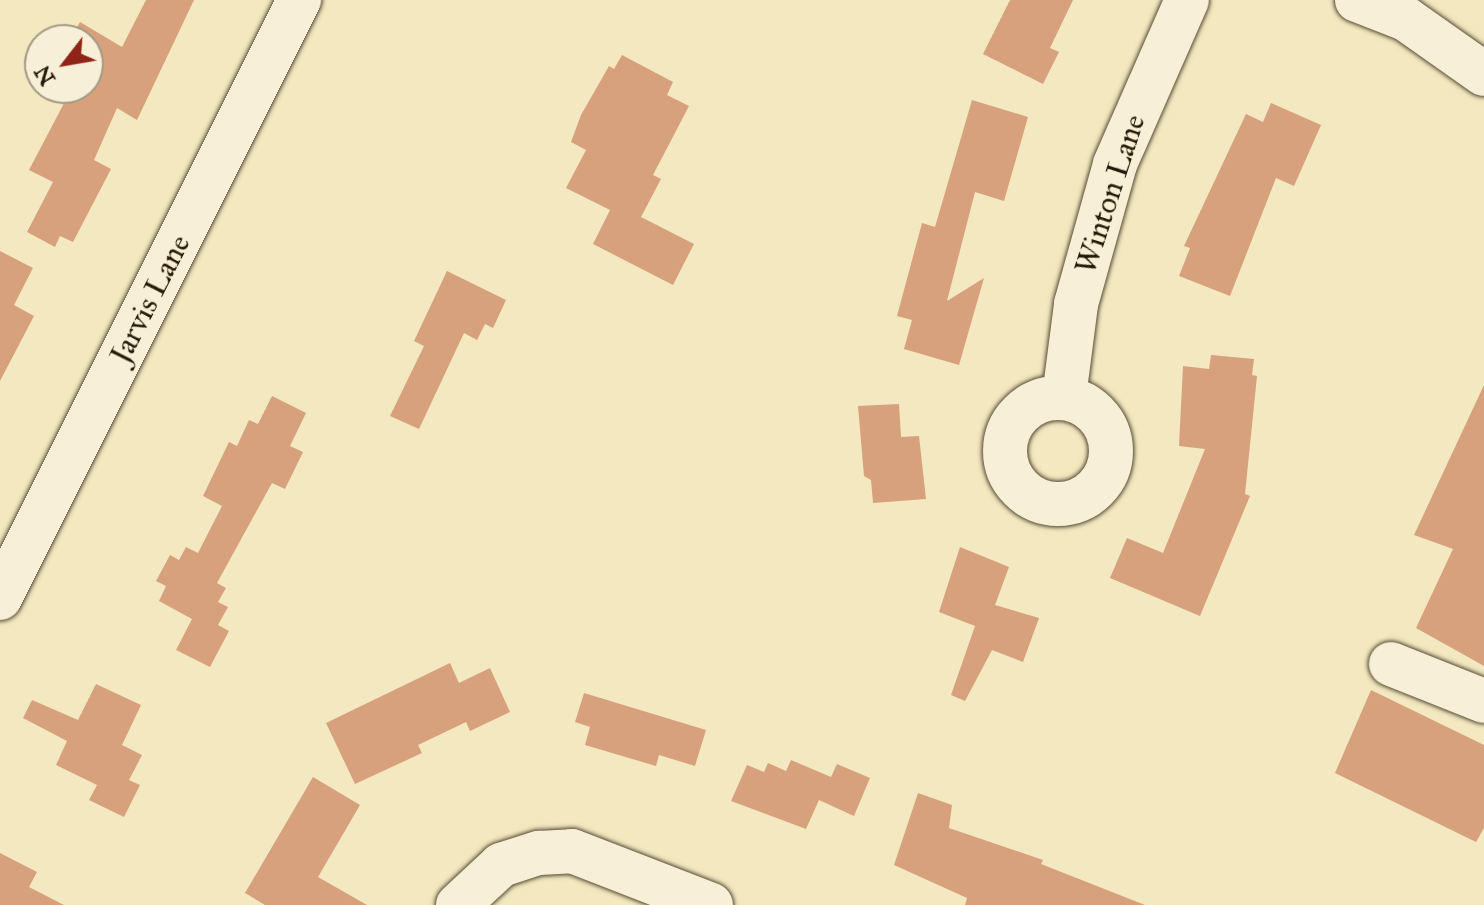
<!DOCTYPE html>
<html>
<head>
<meta charset="utf-8">
<style>
  body { margin:0 }
  #map { position:relative; width:1484px; height:905px; overflow:hidden; background:#f3e8c0; font-family:"IM FELL Great Primer",serif }
  div>[style] { position:absolute }
  [style*='--x'] { left:calc(var(--x)*1px); top:calc(var(--y)*1px); width:calc(var(--w)*1px); rotate:calc(var(--a)*1deg) }
  .building>* { inset:0; background:#d6a17c }
  .roads { filter:drop-shadow(0 0 2px #584c35) drop-shadow(0 0 2px #584c35) }
  .minor>* { height:44px; margin:-22px; padding:0 22px; transform-origin:22px; border-radius:22px; background:#f7f0d6 }
  .minor>.ring { margin:-22px; padding:0; box-sizing:content-box; background:none; border:44px solid #f7f0d6; border-radius:50% }
  span { translate:-50% -50%; white-space:nowrap; text-align:center; line-height:1.15; -webkit-text-stroke:6px #f7f0d6; paint-order:stroke }
  .street-label { font-size:30px; color:#251807 }
  .north { position:absolute; left:24px; top:24px; width:80px; height:80px; box-sizing:border-box; background:#f7f0d6; border:2px solid #a39a83; border-radius:50%; rotate:239deg; font-size:22px; font-weight:700; line-height:32px; text-align:center; color:#251807 }
  .north::after { content:''; display:block; margin:auto; width:28px; height:36px; background:#8f2418; clip-path:polygon(50% 0,100% 100%,50% 72%,0 100%) }
</style>
</head>
<body>
<div id="map">
  <div class="building">
    <div style="clip-path:polygon(146px 0,194px 0,137px 120px,117px 108px,94px 160px,111px 169px,73px 242px,60px 236px,55px 247px,27px 232px,53px 182px,29px 170px,72px 88px,88px 88px,88px 40px,70px 40px,80px 22px,122px 47px)"></div>
    <div style="clip-path:polygon(1010px 0,1073px 0,1050px 48px,1059px 52px,1043px 84px,983px 54px)"></div>
    <div style="clip-path:polygon(622px 55px,673px 82px,667px 95px,689px 106px,653px 175px,661px 179px,641px 217px,694px 244px,673px 285px,593px 244px,610px 210px,566px 188px,586px 150px,571px 142px,581px 115px,609px 66px,614px 69px)"></div>
    <div style="clip-path:polygon(972px 100px,1028px 117px,1004px 201px,975px 192px,947px 301px,984px 278px,959px 365px,904px 349px,912px 320px,897px 316px,922px 223px,935px 227px)"></div>
    <div style="clip-path:polygon(1271px 103px,1321px 125px,1294px 186px,1276px 178px,1230px 296px,1179px 276px,1190px 248px,1184px 246px,1246px 114px,1263px 122px)"></div>
    <div style="clip-path:polygon(0 251px,33px 268px,14px 305px,34px 316px,0 381px)"></div>
    <div style="clip-path:polygon(447px 271px,506px 300px,493px 328px,485px 324px,477px 340px,464px 333px,419px 429px,390px 416px,424px 346px,414px 341px)"></div>
    <div style="clip-path:polygon(1211px 355px,1254px 359px,1252px 375px,1257px 376px,1245px 494px,1250px 496px,1200px 616px,1110px 578px,1127px 538px,1163px 553px,1205px 449px,1179px 446px,1183px 366px,1209px 369px)"></div>
    <div style="clip-path:polygon(1484px 385px,1484px 666px,1416px 628px,1453px 549px,1414px 535px)"></div>
    <div style="clip-path:polygon(272px 396px,306px 413px,290px 446px,303px 452px,285px 489px,272px 483px,217px 583px,226px 588px,218px 602px,228px 607px,218px 625px,229px 631px,210px 667px,176px 650px,192px 619px,159px 601px,166px 586px,156px 581px,170px 555px,179px 560px,186px 547px,198px 553px,222px 506px,203px 496px,229px 442px,237px 446px,249px 420px,258px 424px)"></div>
    <div style="clip-path:polygon(899px 404px,901px 437px,919px 436px,926px 499px,873px 503px,871px 480px,864px 476px,858px 406px)"></div>
    <div style="clip-path:polygon(960px 547px,1009px 567px,995px 605px,1039px 618px,1023px 662px,992px 650px,965px 701px,951px 695px,975px 626px,939px 612px)"></div>
    <div style="clip-path:polygon(450px 663px,459px 683px,490px 668px,510px 712px,470px 731px,466px 722px,418px 745px,422px 753px,355px 784px,326px 723px)"></div>
    <div style="clip-path:polygon(96px 684px,141px 705px,122px 745px,142px 755px,129px 780px,140px 785px,124px 817px,89px 800px,97px 785px,56px 765px,67px 741px,23px 718px,32px 700px,78px 720px)"></div>
    <div style="clip-path:polygon(1371px 690px,1484px 745px,1484px 828px,1476px 842px,1335px 773px)"></div>
    <div style="clip-path:polygon(584px 693px,706px 730px,695px 766px,659px 755px,656px 766px,585px 745px,590px 727px,575px 722px)"></div>
    <div style="clip-path:polygon(791px 760px,831px 777px,837px 764px,870px 778px,854px 816px,819px 800px,806px 829px,731px 801px,747px 765px,764px 772px,768px 763px,786px 771px)"></div>
    <div style="clip-path:polygon(313px 777px,360px 805px,318px 877px,367px 905px,265px 905px,245px 893px)"></div>
    <div style="clip-path:polygon(918px 793px,952px 805px,949px 828px,1043px 860px,1041px 864px,1145px 905px,965px 905px,967px 898px,894px 865px)"></div>
    <div style="clip-path:polygon(0 853px,37px 872px,29px 887px,64px 905px,0 905px)"></div>
  </div>
  <div class="roads">
    <div class="minor">
      <div style="--x:1357;--y:0;--w:53;--a:21.2"></div>
      <div style="--x:1406;--y:19;--w:95;--a:35.2"></div>
      <div style="--x:1064;--y:397;--w:94;--a:-82.6"></div>
      <div style="--x:1076;--y:304;--w:145;--a:-74.4"></div>
      <div style="--x:1115;--y:164;--w:179;--a:-66.3"></div>
      <div class="ring" style="left:1005px;top:398px;width:62px;height:62px"></div>
      <div style="--x:0;--y:598;--w:669;--a:-63.43"></div>
      <div style="--x:1391;--y:664;--w:100;--a:21.7"></div>
      <div style="--x:458;--y:905;--w:59;--a:-42.9"></div>
      <div style="--x:501;--y:865;--w:40;--a:-18"></div>
      <div style="--x:539;--y:853;--w:33;--a:-3"></div>
      <div style="--x:572;--y:851;--w:149;--a:21.2"></div>
    </div>
  </div>
  <div class="street-label">
    <span style="left:1110px;top:194px;rotate:-72deg">Winton Lane</span>
    <span style="left:150px;top:299px;rotate:-63deg">Jarvis Lane</span>
  </div>
  <div class="north">N</div>
</div>
</body>
</html>
